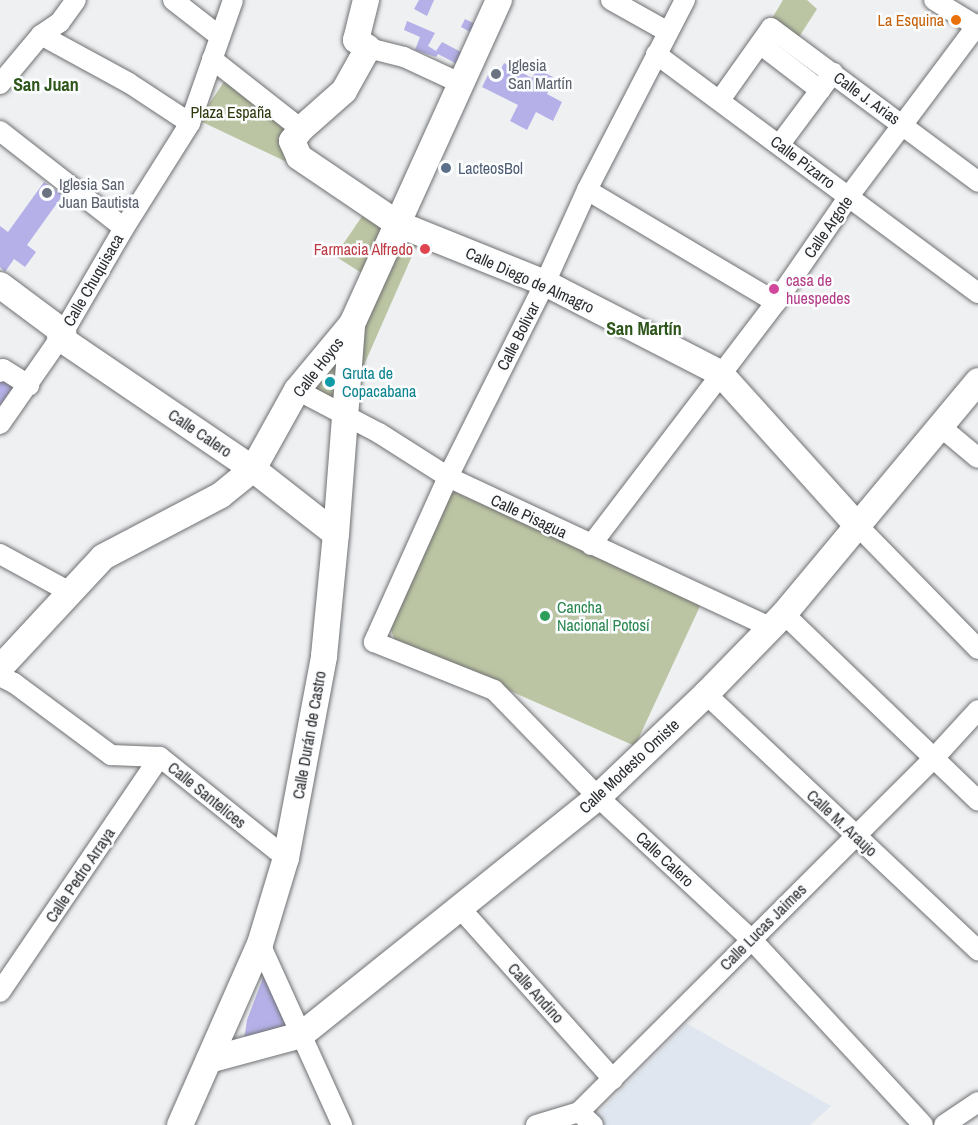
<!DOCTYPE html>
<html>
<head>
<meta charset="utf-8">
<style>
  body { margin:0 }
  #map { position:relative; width:978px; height:1125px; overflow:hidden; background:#eef0f2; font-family:"Archivo Narrow",sans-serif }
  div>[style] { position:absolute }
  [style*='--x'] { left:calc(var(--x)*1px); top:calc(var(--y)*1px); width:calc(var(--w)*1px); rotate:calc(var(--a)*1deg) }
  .built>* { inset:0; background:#e0e6ef }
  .green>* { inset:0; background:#bcc5a3 }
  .building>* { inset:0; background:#b5b1e8 }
  .roads { filter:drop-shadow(0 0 2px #6f7072) drop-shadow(0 0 2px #6f7072) }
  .minor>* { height:20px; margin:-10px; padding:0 10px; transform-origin:10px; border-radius:10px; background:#fff }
  .major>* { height:26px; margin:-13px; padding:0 13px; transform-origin:13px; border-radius:13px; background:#fff }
  .dots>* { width:16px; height:16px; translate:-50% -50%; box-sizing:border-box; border:3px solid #fcfdff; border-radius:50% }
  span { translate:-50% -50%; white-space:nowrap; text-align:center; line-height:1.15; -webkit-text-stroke:5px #fcfdff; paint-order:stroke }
  .food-label { font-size:16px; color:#c56008 }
  .right { translate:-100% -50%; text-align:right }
  .worship-label { font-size:16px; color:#5b616d }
  .left { translate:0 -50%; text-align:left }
  .street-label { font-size:16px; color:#2b2c2d }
  .park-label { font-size:16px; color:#2f370b }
  .service-label { font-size:16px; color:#4e5e75 }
  .health-label { font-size:16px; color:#be3a42 }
  .hotel-label { font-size:16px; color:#b23c85 }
  .culture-label { font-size:16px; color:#0d838f }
  .leisure-label { font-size:16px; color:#27864d }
  .neighbourhood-label { font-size:18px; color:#2e561a; font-weight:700 }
</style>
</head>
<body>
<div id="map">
  <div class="built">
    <div style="clip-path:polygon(686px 1023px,831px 1106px,810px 1125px,604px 1125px,595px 1116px)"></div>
  </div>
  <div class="green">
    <div style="clip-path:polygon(783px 0,807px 0,817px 9px,797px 40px,771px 20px)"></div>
    <div style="clip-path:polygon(224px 82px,231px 82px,285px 130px,289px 163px,198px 120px)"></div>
    <div style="clip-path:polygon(365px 212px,385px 227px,363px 274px,335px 256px)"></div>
    <div style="clip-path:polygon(406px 234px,419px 240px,353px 390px,356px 351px,372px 305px)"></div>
    <div style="clip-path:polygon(342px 357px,335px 399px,311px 387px)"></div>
    <div style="clip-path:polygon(455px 492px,701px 604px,635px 746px,395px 640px,390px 628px,448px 495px)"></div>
  </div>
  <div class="building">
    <div style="clip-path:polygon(419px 0,434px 0,427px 16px,414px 9px)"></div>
    <div style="clip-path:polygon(465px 19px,475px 24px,478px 36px,461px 27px)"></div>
    <div style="clip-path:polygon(407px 21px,435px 33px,428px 46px,436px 51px,442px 42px,461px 52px,470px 39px,465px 68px,438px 54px,436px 57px,415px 50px,420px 37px,404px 30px)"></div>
    <div style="clip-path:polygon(504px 63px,532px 78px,537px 69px,555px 78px,547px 94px,562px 102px,553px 121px,536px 112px,527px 130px,510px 121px,518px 105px,482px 87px,492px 67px,500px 71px)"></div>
    <div style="clip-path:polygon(44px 182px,63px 195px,27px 245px,36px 252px,25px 267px,14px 259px,5px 272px,0 267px,0 226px,8px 232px)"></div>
    <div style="clip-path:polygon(0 378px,13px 387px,0 406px)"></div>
    <div style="clip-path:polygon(266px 970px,293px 1024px,244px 1040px,247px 1020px)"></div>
  </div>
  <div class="roads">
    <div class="minor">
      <div style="--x:173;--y:0;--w:58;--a:38"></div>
      <div style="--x:611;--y:0;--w:65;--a:29.3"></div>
      <div style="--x:685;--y:0;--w:214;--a:117.3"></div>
      <div style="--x:587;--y:190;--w:102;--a:114.3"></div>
      <div style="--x:545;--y:283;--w:217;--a:116.6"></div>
      <div style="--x:448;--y:477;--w:181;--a:114.2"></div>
      <div style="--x:374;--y:642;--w:129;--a:21.8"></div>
      <div style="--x:494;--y:690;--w:149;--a:45.8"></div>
      <div style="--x:598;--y:797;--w:209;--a:42.9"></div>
      <div style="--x:751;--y:939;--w:253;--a:47.2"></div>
      <div style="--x:934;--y:0;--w:52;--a:31.5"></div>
      <div style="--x:41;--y:35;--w:100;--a:28.6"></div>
      <div style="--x:129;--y:83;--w:73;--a:33.3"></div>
      <div style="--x:760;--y:44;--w:76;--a:37.5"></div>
      <div style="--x:368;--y:48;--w:37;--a:14"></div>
      <div style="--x:404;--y:57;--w:64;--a:25"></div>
      <div style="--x:656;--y:54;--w:401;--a:36.6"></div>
      <div style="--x:212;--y:59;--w:113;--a:38.2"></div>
      <div style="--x:0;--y:84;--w:64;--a:-50.1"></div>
      <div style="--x:41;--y:35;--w:23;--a:-34"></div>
      <div style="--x:60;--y:22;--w:27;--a:-54"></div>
      <div style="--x:720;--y:100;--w:88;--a:-54.7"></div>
      <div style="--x:771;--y:28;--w:258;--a:36.6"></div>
      <div style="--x:0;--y:131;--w:157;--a:38"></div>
      <div style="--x:780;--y:144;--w:89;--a:-53.3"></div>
      <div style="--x:587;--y:190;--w:220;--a:30.7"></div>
      <div style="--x:0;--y:372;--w:4;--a:-45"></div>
      <div style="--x:3;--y:369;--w:31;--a:32"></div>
      <div style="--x:297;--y:390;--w:93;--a:27.7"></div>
      <div style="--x:379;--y:433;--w:82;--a:32.5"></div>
      <div style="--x:448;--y:477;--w:355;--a:25"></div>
      <div style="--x:0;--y:424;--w:105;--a:-55.1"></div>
      <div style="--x:60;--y:338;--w:127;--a:-59.8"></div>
      <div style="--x:124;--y:228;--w:124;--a:-57.8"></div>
      <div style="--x:190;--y:123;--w:130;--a:-70.7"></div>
      <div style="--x:941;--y:427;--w:48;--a:40"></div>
      <div style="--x:858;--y:526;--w:172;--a:45.7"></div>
      <div style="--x:591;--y:545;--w:305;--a:-52.7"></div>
      <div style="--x:776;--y:302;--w:129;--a:-55.4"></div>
      <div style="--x:849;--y:196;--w:215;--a:-53.1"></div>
      <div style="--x:0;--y:554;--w:77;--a:28.6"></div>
      <div style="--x:784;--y:614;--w:269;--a:43.9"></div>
      <div style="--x:0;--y:676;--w:16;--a:27"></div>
      <div style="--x:14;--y:683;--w:121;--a:36.6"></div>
      <div style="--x:111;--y:755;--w:49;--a:2.3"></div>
      <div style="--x:160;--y:757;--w:161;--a:38.7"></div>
      <div style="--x:706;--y:694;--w:374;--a:43.3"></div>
      <div style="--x:459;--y:907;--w:231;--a:48.2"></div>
      <div style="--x:260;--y:944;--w:199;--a:65.6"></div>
      <div style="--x:0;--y:992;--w:284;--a:-55.8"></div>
      <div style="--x:579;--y:1112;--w:19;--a:43"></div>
      <div style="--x:536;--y:1125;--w:45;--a:-16.8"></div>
      <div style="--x:579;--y:1112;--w:501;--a:-44.92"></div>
      <div style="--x:934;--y:758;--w:65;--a:-47.5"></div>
      <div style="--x:944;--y:1125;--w:41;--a:-34.1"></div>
    </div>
    <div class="major">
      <div style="--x:366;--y:0;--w:41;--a:104"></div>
      <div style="--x:356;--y:40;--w:14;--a:34"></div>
      <div style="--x:368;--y:48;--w:49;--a:119.2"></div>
      <div style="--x:344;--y:91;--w:57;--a:138.5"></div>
      <div style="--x:301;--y:129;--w:15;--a:127"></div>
      <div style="--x:292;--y:141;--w:17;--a:66"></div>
      <div style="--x:299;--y:157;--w:120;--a:34.1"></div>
      <div style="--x:398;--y:224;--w:158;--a:21.9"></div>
      <div style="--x:545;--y:283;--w:197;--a:27.2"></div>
      <div style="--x:720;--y:373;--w:206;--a:48"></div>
      <div style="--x:0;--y:285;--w:79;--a:36.7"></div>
      <div style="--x:60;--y:338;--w:233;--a:34.2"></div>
      <div style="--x:253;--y:469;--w:105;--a:38.1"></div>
      <div style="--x:0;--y:668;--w:151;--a:-47.1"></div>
      <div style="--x:103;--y:557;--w:133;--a:-27.7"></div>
      <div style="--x:221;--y:495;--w:41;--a:-39.1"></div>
      <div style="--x:253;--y:469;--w:90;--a:-60.9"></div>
      <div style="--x:297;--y:390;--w:86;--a:-50.2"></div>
      <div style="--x:352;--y:324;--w:356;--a:-65.6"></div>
      <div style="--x:209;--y:1060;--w:95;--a:-15.2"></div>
      <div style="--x:301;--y:1035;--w:381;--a:-38.7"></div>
      <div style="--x:598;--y:797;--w:149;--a:-43.6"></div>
      <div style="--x:706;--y:694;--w:112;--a:-45.7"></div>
      <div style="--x:784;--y:614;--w:303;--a:-50.2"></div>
      <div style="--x:180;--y:1125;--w:198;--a:-66.2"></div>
      <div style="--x:260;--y:944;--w:90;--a:-73.2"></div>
      <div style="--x:286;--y:858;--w:206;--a:-79.3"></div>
      <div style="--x:324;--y:656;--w:123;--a:-84.4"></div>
      <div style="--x:336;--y:534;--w:211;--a:-85.6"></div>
    </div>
  </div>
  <div class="dots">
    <div style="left:956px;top:20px;background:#e8710a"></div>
    <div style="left:496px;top:74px;background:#6b7280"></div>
    <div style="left:446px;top:168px;background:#5c6f8a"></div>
    <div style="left:47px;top:193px;background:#6b7280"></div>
    <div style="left:425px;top:249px;background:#e0444e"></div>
    <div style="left:774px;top:289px;background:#d1479c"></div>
    <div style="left:330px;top:382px;background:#0f9aa8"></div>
    <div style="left:545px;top:616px;background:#2e9e5b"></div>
  </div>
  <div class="food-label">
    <span class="right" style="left:944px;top:20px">La Esquina</span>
  </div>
  <div class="worship-label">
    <span class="left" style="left:508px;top:74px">Iglesia<br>San Martín</span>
    <span class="left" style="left:59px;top:193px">Iglesia San<br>Juan Bautista</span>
  </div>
  <div class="street-label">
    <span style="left:867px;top:98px;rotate:36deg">Calle J. Arias</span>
    <span style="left:803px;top:162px;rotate:37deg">Calle Pizarro</span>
    <span style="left:828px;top:227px;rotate:-55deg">Calle Argote</span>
    <span style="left:93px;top:280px;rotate:-60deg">Calle Chuquisaca</span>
    <span style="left:530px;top:280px;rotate:24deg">Calle Diego de Almagro</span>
    <span style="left:518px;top:336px;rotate:-63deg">Calle Bolivar</span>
    <span style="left:318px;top:367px;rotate:-52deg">Calle Hoyos</span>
    <span style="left:200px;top:433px;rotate:34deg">Calle Calero</span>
    <span style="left:529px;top:516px;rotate:25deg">Calle Pisagua</span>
    <span style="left:309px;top:735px;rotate:-80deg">Calle Durán de Castro</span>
    <span style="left:629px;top:766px;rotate:-43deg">Calle Modesto Omiste</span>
    <span style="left:207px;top:795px;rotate:39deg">Calle Santelices</span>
    <span style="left:842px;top:823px;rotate:43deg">Calle M. Araujo</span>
    <span style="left:665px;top:859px;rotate:43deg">Calle Calero</span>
    <span style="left:80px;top:875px;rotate:-56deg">Calle Pedro Arraya</span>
    <span style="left:763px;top:927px;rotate:-45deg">Calle Lucas Jaimes</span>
    <span style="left:536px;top:993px;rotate:48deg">Calle Andino</span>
  </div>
  <div class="park-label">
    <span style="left:231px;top:112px">Plaza España</span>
  </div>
  <div class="service-label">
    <span class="left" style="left:458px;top:168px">LacteosBol</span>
  </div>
  <div class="health-label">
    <span class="right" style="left:413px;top:249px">Farmacia Alfredo</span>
  </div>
  <div class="hotel-label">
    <span class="left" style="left:786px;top:289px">casa de<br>huespedes</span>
  </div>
  <div class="culture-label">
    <span class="left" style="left:342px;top:382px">Gruta de<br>Copacabana</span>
  </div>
  <div class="leisure-label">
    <span class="left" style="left:557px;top:616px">Cancha<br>Nacional Potosí</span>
  </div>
  <div class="neighbourhood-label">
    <span style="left:46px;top:85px">San Juan</span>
    <span style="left:644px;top:329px">San Martín</span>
  </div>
</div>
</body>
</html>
